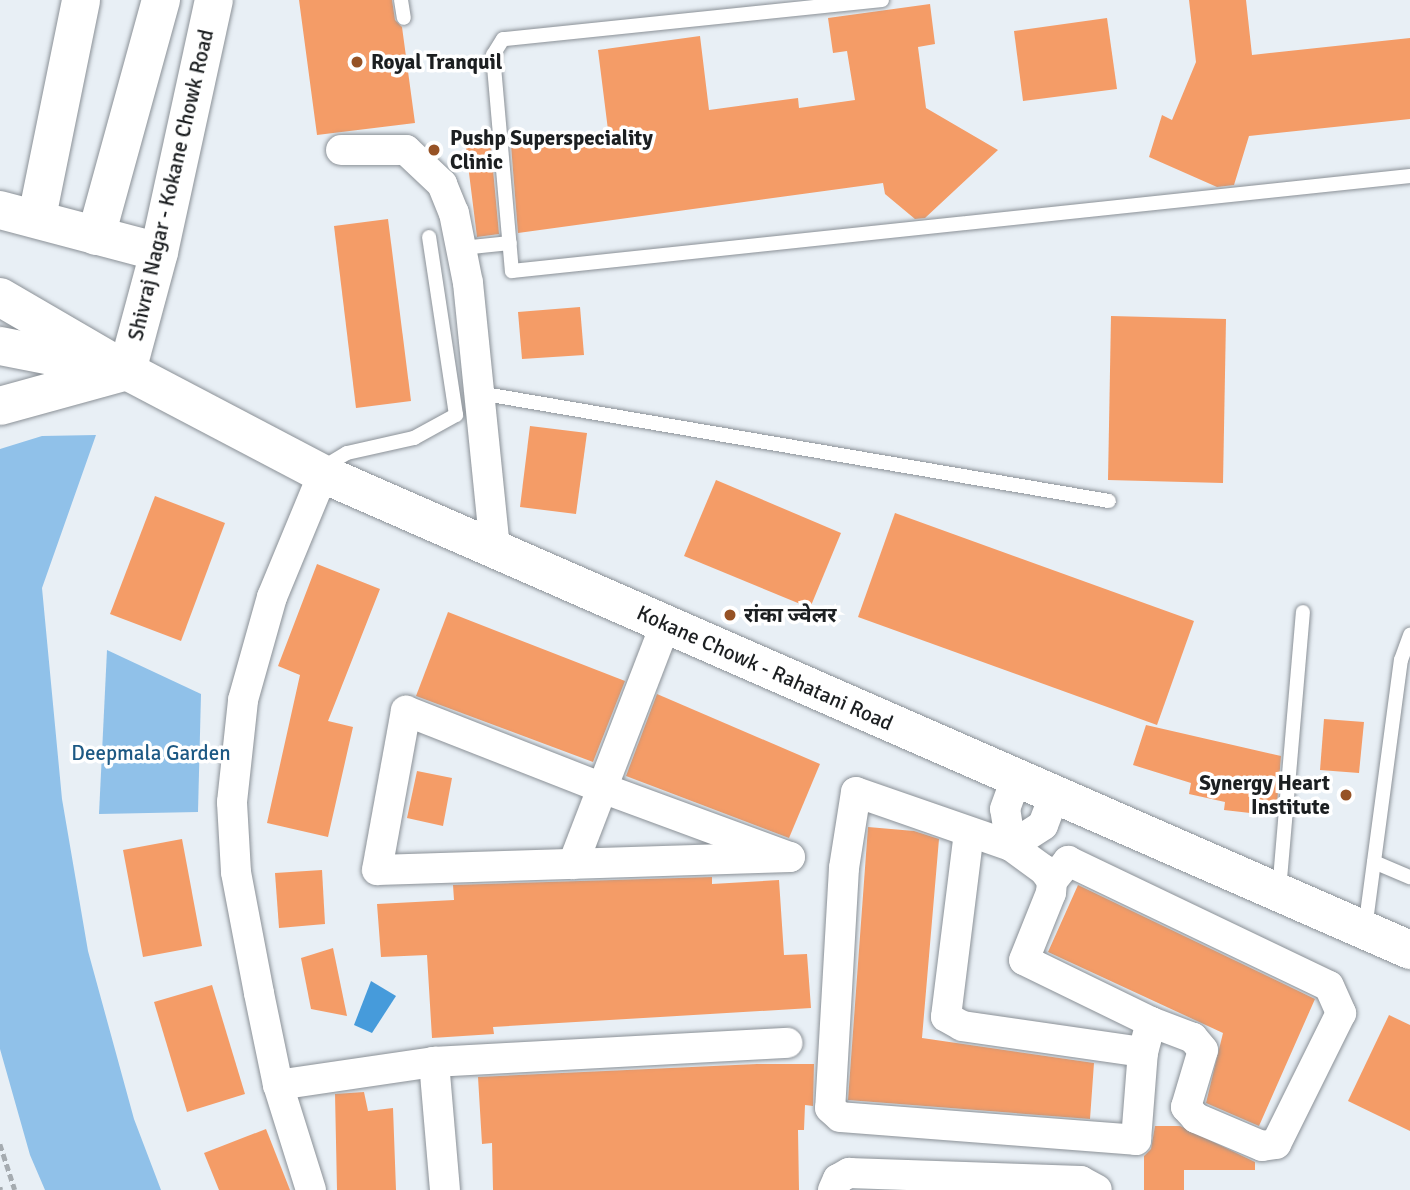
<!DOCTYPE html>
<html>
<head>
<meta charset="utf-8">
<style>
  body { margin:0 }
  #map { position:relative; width:1410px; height:1190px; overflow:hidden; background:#e8eff5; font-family:Signika,"Noto Sans Devanagari",sans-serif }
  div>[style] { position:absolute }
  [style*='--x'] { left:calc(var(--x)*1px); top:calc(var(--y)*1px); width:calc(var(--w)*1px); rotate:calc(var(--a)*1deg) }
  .green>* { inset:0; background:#90c1e9 }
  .water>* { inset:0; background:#469bdb }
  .building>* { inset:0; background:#f49c67 }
  .path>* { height:4.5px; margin-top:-2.25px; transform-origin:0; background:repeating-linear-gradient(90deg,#a5abb0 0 7px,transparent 0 10.5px) }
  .roads { filter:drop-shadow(0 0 2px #8b9197) drop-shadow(0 0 2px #8b9197) }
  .lane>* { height:14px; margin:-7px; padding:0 7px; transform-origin:7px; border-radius:7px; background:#fff }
  .street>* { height:30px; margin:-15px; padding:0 15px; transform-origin:15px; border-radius:15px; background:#fff }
  .secondary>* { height:38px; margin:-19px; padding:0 19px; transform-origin:19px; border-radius:19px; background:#fff }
  .primary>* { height:38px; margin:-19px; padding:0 19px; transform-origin:19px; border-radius:19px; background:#fff }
  .dots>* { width:19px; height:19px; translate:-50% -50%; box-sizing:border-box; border:4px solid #fff; border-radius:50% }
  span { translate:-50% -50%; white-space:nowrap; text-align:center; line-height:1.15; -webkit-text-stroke:7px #fff; paint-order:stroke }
  .poi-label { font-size:21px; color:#1c1f21; font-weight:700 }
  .left { translate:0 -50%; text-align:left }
  .right { translate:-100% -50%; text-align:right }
  .street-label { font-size:21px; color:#1c1f21 }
  .park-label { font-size:21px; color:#1d5984 }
</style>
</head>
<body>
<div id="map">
  <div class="green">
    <div style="clip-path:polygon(96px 435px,42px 588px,62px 799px,88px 951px,134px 1119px,161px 1190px,45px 1190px,30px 1155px,0 1049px,0 449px,42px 436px)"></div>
    <div style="clip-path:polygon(107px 650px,201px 694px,198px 812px,99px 814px)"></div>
  </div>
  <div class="water">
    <div style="clip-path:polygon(371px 981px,396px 996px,372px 1033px,354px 1025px)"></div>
  </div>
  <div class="building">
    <div style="clip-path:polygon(299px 0,392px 0,395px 20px,402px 27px,415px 123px,317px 135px)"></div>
    <div style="clip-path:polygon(1189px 0,1246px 0,1252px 55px,1410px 38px,1410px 119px,1249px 136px,1234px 185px,1217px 187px,1149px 157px,1162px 115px,1172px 120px,1196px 62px)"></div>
    <div style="clip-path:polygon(930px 4px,935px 44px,918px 47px,926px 108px,998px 150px,925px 218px,915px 219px,885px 194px,883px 183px,518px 233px,511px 145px,608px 130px,598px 50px,700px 36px,709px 110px,798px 98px,799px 108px,855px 100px,847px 51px,833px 53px,828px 18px)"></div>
    <div style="clip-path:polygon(1107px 18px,1117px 89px,1023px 101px,1014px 31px)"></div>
    <div style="clip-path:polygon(490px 138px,499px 234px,477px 237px,465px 141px)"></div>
    <div style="clip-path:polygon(388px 219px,411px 401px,356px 408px,334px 226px)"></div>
    <div style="clip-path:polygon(580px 307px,584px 355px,522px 359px,518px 312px)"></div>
    <div style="clip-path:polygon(1111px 316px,1226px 319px,1223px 483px,1108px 480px)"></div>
    <div style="clip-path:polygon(530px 426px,587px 433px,576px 514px,520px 507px)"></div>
    <div style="clip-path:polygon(716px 480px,841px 533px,810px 608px,684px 556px)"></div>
    <div style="clip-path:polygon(155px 496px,225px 523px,181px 641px,110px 614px)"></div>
    <div style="clip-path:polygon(895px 513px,1194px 621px,1157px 725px,858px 617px)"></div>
    <div style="clip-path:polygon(317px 564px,380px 589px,328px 721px,353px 727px,328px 837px,267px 823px,300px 675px,278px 666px)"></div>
    <div style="clip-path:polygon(448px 612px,625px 681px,593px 762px,416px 696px)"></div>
    <div style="clip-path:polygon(657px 694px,820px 764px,789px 838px,626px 776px)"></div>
    <div style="clip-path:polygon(1324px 719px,1364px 722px,1359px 773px,1320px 770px)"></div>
    <div style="clip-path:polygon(1146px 725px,1281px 756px,1276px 816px,1224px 810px,1225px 802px,1189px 794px,1191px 783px,1133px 765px)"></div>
    <div style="clip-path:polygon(417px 771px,452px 778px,443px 826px,407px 818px)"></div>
    <div style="clip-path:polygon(868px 827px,914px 831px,939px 839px,922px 1038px,1094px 1063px,1090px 1119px,848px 1100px)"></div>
    <div style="clip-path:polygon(182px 839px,202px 946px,143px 957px,123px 850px)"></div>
    <div style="clip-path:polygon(322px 870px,325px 924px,279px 928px,275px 873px)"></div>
    <div style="clip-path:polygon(712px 877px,712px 884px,779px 880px,784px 955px,807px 954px,811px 1008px,493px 1027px,494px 1034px,432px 1038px,427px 955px,381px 957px,377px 904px,454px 900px,453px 885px)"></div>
    <div style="clip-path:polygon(1078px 885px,1315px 999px,1259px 1126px,1206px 1103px,1223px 1033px,1048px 952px)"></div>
    <div style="clip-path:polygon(333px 948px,347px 1016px,311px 1009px,301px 958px)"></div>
    <div style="clip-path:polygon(212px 985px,245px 1094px,187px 1112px,154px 1002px)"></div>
    <div style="clip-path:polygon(1389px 1015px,1410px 1025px,1410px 1131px,1348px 1101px)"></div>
    <div style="clip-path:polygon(757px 1064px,814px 1064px,813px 1106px,805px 1105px,804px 1130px,798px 1130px,799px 1190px,493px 1190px,492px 1143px,482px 1144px,478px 1077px)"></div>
    <div style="clip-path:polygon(364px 1092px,368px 1111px,393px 1108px,396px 1190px,337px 1190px,335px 1094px)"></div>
    <div style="clip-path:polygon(1155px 1126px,1180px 1126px,1255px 1162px,1255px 1170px,1184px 1170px,1184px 1190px,1144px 1190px,1144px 1156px,1151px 1149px)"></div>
    <div style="clip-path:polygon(266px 1129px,290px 1190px,219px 1190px,204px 1153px)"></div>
  </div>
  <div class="path">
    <div style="--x:0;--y:1144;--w:48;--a:71.9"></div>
    <div style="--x:0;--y:1187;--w:3;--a:72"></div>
  </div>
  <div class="roads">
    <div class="lane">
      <div style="--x:401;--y:0;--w:18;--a:81"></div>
      <div style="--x:882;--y:0;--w:381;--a:174.1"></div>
      <div style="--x:503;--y:39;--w:19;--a:122"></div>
      <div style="--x:493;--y:55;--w:217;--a:85"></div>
      <div style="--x:512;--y:271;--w:903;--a:-6.04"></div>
      <div style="--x:462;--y:248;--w:48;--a:-5.9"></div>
      <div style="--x:479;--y:393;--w:639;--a:9.73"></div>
      <div style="--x:322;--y:468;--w:29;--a:-31"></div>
      <div style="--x:347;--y:453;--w:69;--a:-12.6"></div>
      <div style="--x:414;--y:438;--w:48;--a:-28.7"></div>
      <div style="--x:456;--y:415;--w:180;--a:-98.6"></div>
      <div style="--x:1374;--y:862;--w:39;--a:23"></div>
      <div style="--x:1279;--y:891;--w:280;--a:-85.1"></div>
      <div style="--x:1365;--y:929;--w:271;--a:-82.4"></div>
      <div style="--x:1401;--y:660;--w:27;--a:-70"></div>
    </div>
    <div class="street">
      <div style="--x:341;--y:150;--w:65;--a:0"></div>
      <div style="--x:406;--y:150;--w:50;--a:43.4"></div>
      <div style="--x:442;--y:184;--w:31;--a:68"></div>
      <div style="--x:454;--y:213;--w:71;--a:78.7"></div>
      <div style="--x:468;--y:283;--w:267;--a:84.2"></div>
      <div style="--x:406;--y:711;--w:211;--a:21.4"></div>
      <div style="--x:602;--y:788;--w:200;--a:20.2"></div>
      <div style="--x:790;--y:857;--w:413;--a:178.2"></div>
      <div style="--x:377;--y:870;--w:162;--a:-79.7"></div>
      <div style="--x:969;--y:832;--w:186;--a:97.1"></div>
      <div style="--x:946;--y:1017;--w:18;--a:29"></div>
      <div style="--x:962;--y:1026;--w:183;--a:8.2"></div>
      <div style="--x:1011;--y:846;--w:38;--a:-33"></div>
      <div style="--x:1043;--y:825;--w:33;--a:-69"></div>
      <div style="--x:1011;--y:846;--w:37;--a:-99"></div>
      <div style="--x:1005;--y:809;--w:33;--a:-70"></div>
      <div style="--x:573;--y:864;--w:256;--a:-68.9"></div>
      <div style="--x:1052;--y:881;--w:26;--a:-51"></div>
      <div style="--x:1068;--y:861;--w:289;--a:25.6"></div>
      <div style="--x:1329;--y:986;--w:30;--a:66"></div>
      <div style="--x:1341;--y:1013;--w:146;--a:116.4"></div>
      <div style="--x:1276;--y:1144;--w:14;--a:172"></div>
      <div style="--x:1262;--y:1146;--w:72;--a:-157"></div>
      <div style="--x:1196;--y:1118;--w:15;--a:-132"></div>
      <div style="--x:1186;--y:1107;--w:59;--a:-73.4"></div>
      <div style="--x:1203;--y:1050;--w:16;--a:-130"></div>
      <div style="--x:1193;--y:1038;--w:45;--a:-159.1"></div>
      <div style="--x:1151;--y:1022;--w:141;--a:-154"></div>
      <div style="--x:1024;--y:960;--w:72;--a:-68.1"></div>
      <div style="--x:1051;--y:893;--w:12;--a:-85"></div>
      <div style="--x:1052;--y:881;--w:14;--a:-126"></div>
      <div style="--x:1044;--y:870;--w:41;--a:-144"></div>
      <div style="--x:1011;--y:846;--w:164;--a:-160.8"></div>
      <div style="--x:856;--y:792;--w:77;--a:99"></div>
      <div style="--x:844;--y:868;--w:240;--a:93.3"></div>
      <div style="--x:830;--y:1108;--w:13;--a:42"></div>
      <div style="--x:840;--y:1117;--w:297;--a:4.4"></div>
      <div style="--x:1136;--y:1140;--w:88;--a:-85.5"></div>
      <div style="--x:1143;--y:1052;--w:31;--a:-75"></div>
      <div style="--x:434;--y:1062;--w:128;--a:85.1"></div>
      <div style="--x:278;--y:1085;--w:158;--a:-8.4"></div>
      <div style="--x:434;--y:1062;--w:354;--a:-3.1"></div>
      <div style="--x:311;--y:1190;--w:110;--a:-107.4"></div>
      <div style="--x:278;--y:1085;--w:94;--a:-101.7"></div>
      <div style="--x:259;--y:993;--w:123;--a:-100.8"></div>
      <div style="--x:236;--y:872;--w:70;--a:-93.3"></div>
      <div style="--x:232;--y:802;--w:103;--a:-83.8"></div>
      <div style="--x:243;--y:700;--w:107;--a:-74.3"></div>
      <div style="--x:272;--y:597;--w:133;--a:-67.5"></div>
      <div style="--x:833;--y:1190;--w:12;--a:-66"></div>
      <div style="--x:838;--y:1179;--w:13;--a:-29"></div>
      <div style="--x:849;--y:1173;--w:232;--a:2"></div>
      <div style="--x:1081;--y:1181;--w:18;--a:29"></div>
    </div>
    <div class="secondary">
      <div style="--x:0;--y:210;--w:164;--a:14.8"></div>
      <div style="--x:37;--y:217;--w:221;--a:-78.5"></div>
      <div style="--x:96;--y:236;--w:245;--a:-74.6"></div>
      <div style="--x:0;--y:297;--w:147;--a:30.2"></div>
      <div style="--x:127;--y:371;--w:221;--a:27.7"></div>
      <div style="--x:323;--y:474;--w:1187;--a:23.65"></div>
      <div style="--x:0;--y:346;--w:99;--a:11.1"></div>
      <div style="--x:127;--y:371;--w:123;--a:-74.9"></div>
      <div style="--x:159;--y:252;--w:258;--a:-77.7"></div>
    </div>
    <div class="primary">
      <div style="--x:0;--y:406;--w:132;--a:-15.4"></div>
    </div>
  </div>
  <div class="dots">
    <div style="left:357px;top:62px;background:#965225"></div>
    <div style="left:434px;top:150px;background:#965225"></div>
    <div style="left:730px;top:615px;background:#965225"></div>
    <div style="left:1346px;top:795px;background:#965225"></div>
  </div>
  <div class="poi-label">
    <span class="left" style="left:371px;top:62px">Royal Tranquil</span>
    <span class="left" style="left:450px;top:150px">Pushp Superspeciality<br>Clinic</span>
    <span class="left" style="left:744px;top:615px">रांका ज्वेलर</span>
    <span class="right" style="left:1330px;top:795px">Synergy Heart<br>Institute</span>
  </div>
  <div class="street-label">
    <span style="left:171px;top:185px;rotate:-77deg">Shivraj Nagar - Kokane Chowk Road</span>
    <span style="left:765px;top:668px;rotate:24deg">Kokane Chowk - Rahatani Road</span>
  </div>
  <div class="park-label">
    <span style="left:151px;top:753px">Deepmala Garden</span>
  </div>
</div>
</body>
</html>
